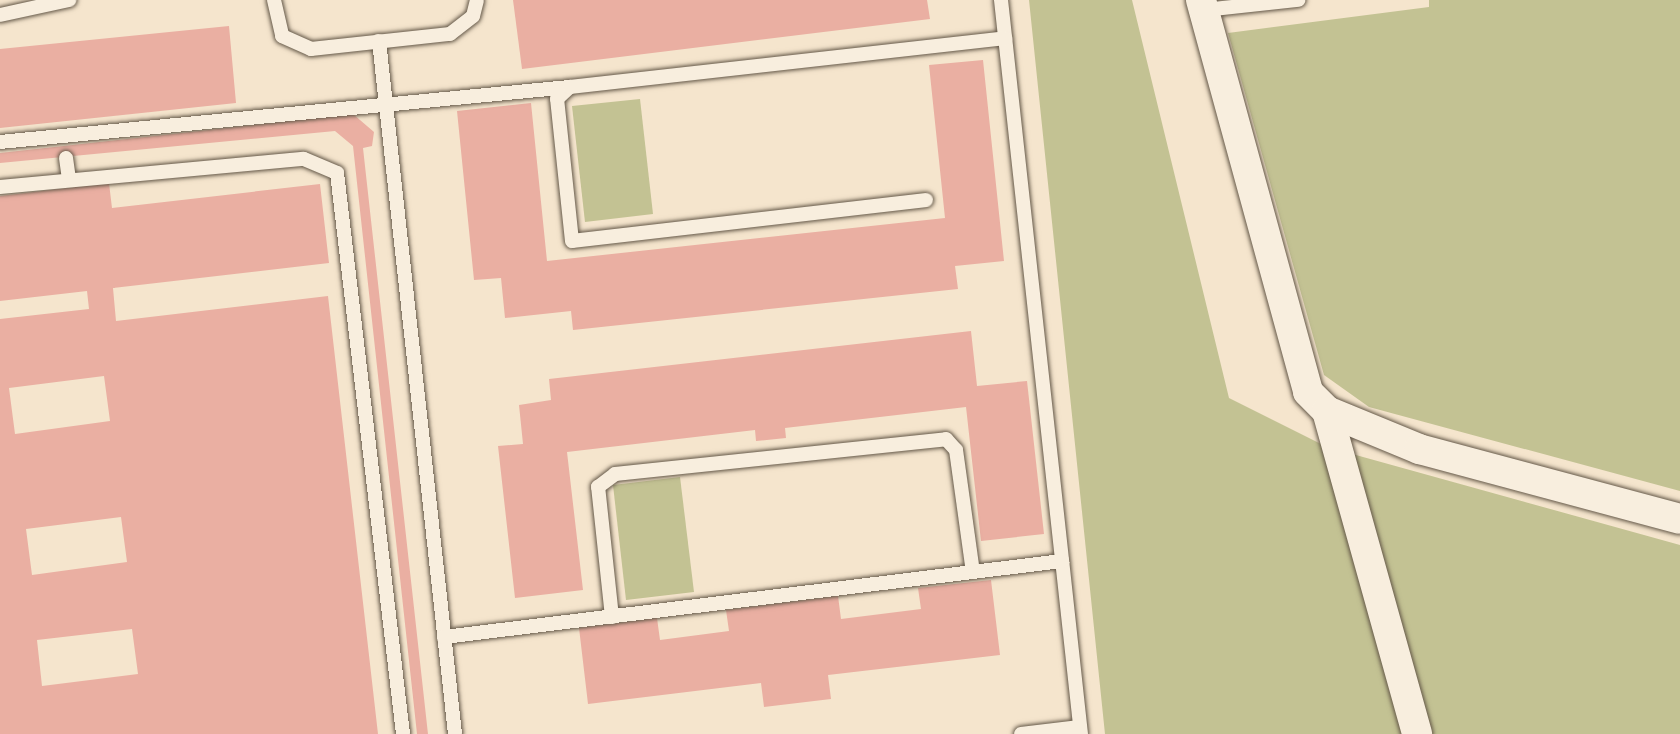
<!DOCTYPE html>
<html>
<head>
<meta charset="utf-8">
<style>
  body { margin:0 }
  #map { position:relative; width:1680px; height:734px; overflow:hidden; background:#f5e5cd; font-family:Alegreya,serif }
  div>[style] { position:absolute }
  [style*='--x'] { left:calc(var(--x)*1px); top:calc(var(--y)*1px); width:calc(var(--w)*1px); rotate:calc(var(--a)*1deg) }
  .green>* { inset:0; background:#c3c293 }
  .building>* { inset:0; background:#eaafa2 }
  .roads { filter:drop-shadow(0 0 2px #645848) drop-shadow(0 0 2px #645848) }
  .service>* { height:14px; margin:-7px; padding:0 7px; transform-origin:7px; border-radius:7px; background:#f8eede }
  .minor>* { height:30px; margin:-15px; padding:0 15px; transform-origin:15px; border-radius:15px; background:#f8eede }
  span { translate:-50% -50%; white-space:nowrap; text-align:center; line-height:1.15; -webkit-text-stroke:6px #f8eede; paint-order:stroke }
</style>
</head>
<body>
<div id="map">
  <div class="green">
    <div style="clip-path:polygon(1029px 0,1132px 0,1229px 398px,1327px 447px,1680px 545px,1680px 734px,1105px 734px)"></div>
    <div style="clip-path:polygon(1429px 0,1680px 0,1680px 491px,1369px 407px,1324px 375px,1228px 33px,1429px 7px)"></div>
    <div style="clip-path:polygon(640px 99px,653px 214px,585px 222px,572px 106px)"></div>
    <div style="clip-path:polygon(680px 477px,694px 592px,626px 600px,613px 485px)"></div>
  </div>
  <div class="building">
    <div style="clip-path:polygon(513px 0,927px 0,930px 19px,522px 69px)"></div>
    <div style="clip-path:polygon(229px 26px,236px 103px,0 128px,0 49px)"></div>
    <div style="clip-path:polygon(983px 60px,1004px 261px,955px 266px,958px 289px,573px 330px,571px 311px,505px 318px,501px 278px,474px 280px,457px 111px,531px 103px,547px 261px,945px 218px,929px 65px)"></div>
    <div style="clip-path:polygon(353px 114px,374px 132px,372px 146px,363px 148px,428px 734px,417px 734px,353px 146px,335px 131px,0 163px,0 153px)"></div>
    <div style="clip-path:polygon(evenodd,109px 183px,112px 208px,320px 184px,329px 263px,113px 288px,116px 321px,328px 296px,378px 734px,0 734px,0 319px,89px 309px,87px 291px,0 301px,0 196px,109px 183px,104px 376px,110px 421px,15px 434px,9px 388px,104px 376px,109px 183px,121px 517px,127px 562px,32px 575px,26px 529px,121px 517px,109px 183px,132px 629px,138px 674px,42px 686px,37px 640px,132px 629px)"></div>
    <div style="clip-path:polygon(971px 331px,977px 386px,1027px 381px,1044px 534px,981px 541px,966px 407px,785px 428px,786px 438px,756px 441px,755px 430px,567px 452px,583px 590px,515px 598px,498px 446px,523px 444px,519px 405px,551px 400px,549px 379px)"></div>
    <div style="clip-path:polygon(991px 580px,1000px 655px,828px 675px,831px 699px,764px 707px,761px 683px,588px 704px,579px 628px,657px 618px,660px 640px,729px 631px,726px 610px,838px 596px,841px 619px,921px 609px,918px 588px)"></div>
  </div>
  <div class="roads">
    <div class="service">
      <div style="--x:274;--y:0;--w:37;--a:77"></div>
      <div style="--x:282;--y:36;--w:32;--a:24"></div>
      <div style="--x:311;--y:49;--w:140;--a:-6.2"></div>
      <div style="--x:450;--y:34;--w:29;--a:-38"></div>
      <div style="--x:473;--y:16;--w:16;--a:-76"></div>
      <div style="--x:1001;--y:0;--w:738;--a:83.78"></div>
      <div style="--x:1204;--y:10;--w:95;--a:-6.1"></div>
      <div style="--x:0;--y:15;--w:71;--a:-12.3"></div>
      <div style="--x:379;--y:41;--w:697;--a:83.74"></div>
      <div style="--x:0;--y:142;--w:572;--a:-5.52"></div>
      <div style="--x:66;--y:158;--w:22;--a:82"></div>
      <div style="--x:0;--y:187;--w:305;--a:-5.3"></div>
      <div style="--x:304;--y:159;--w:36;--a:23"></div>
      <div style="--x:337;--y:173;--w:565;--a:83.29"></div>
      <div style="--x:926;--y:200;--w:356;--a:173.4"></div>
      <div style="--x:572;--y:241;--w:143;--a:-96"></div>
      <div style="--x:557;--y:99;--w:18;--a:-43"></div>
      <div style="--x:570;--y:87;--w:438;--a:-6.4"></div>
      <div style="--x:612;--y:617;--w:131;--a:-96.1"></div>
      <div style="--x:598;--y:487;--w:21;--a:-37"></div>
      <div style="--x:615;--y:474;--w:333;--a:-6"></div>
      <div style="--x:946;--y:439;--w:15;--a:48"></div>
      <div style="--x:956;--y:450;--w:123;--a:82.1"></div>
      <div style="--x:444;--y:637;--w:623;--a:-7.01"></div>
      <div style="--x:1021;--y:734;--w:59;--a:-6.8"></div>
    </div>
    <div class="minor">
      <div style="--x:1201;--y:0;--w:406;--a:74.7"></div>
      <div style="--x:1308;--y:392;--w:27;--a:45"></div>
      <div style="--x:1327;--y:411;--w:335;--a:74.4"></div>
      <div style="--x:1327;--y:411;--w:100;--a:22.4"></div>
      <div style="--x:1419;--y:449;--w:270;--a:15"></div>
    </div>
  </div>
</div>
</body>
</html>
